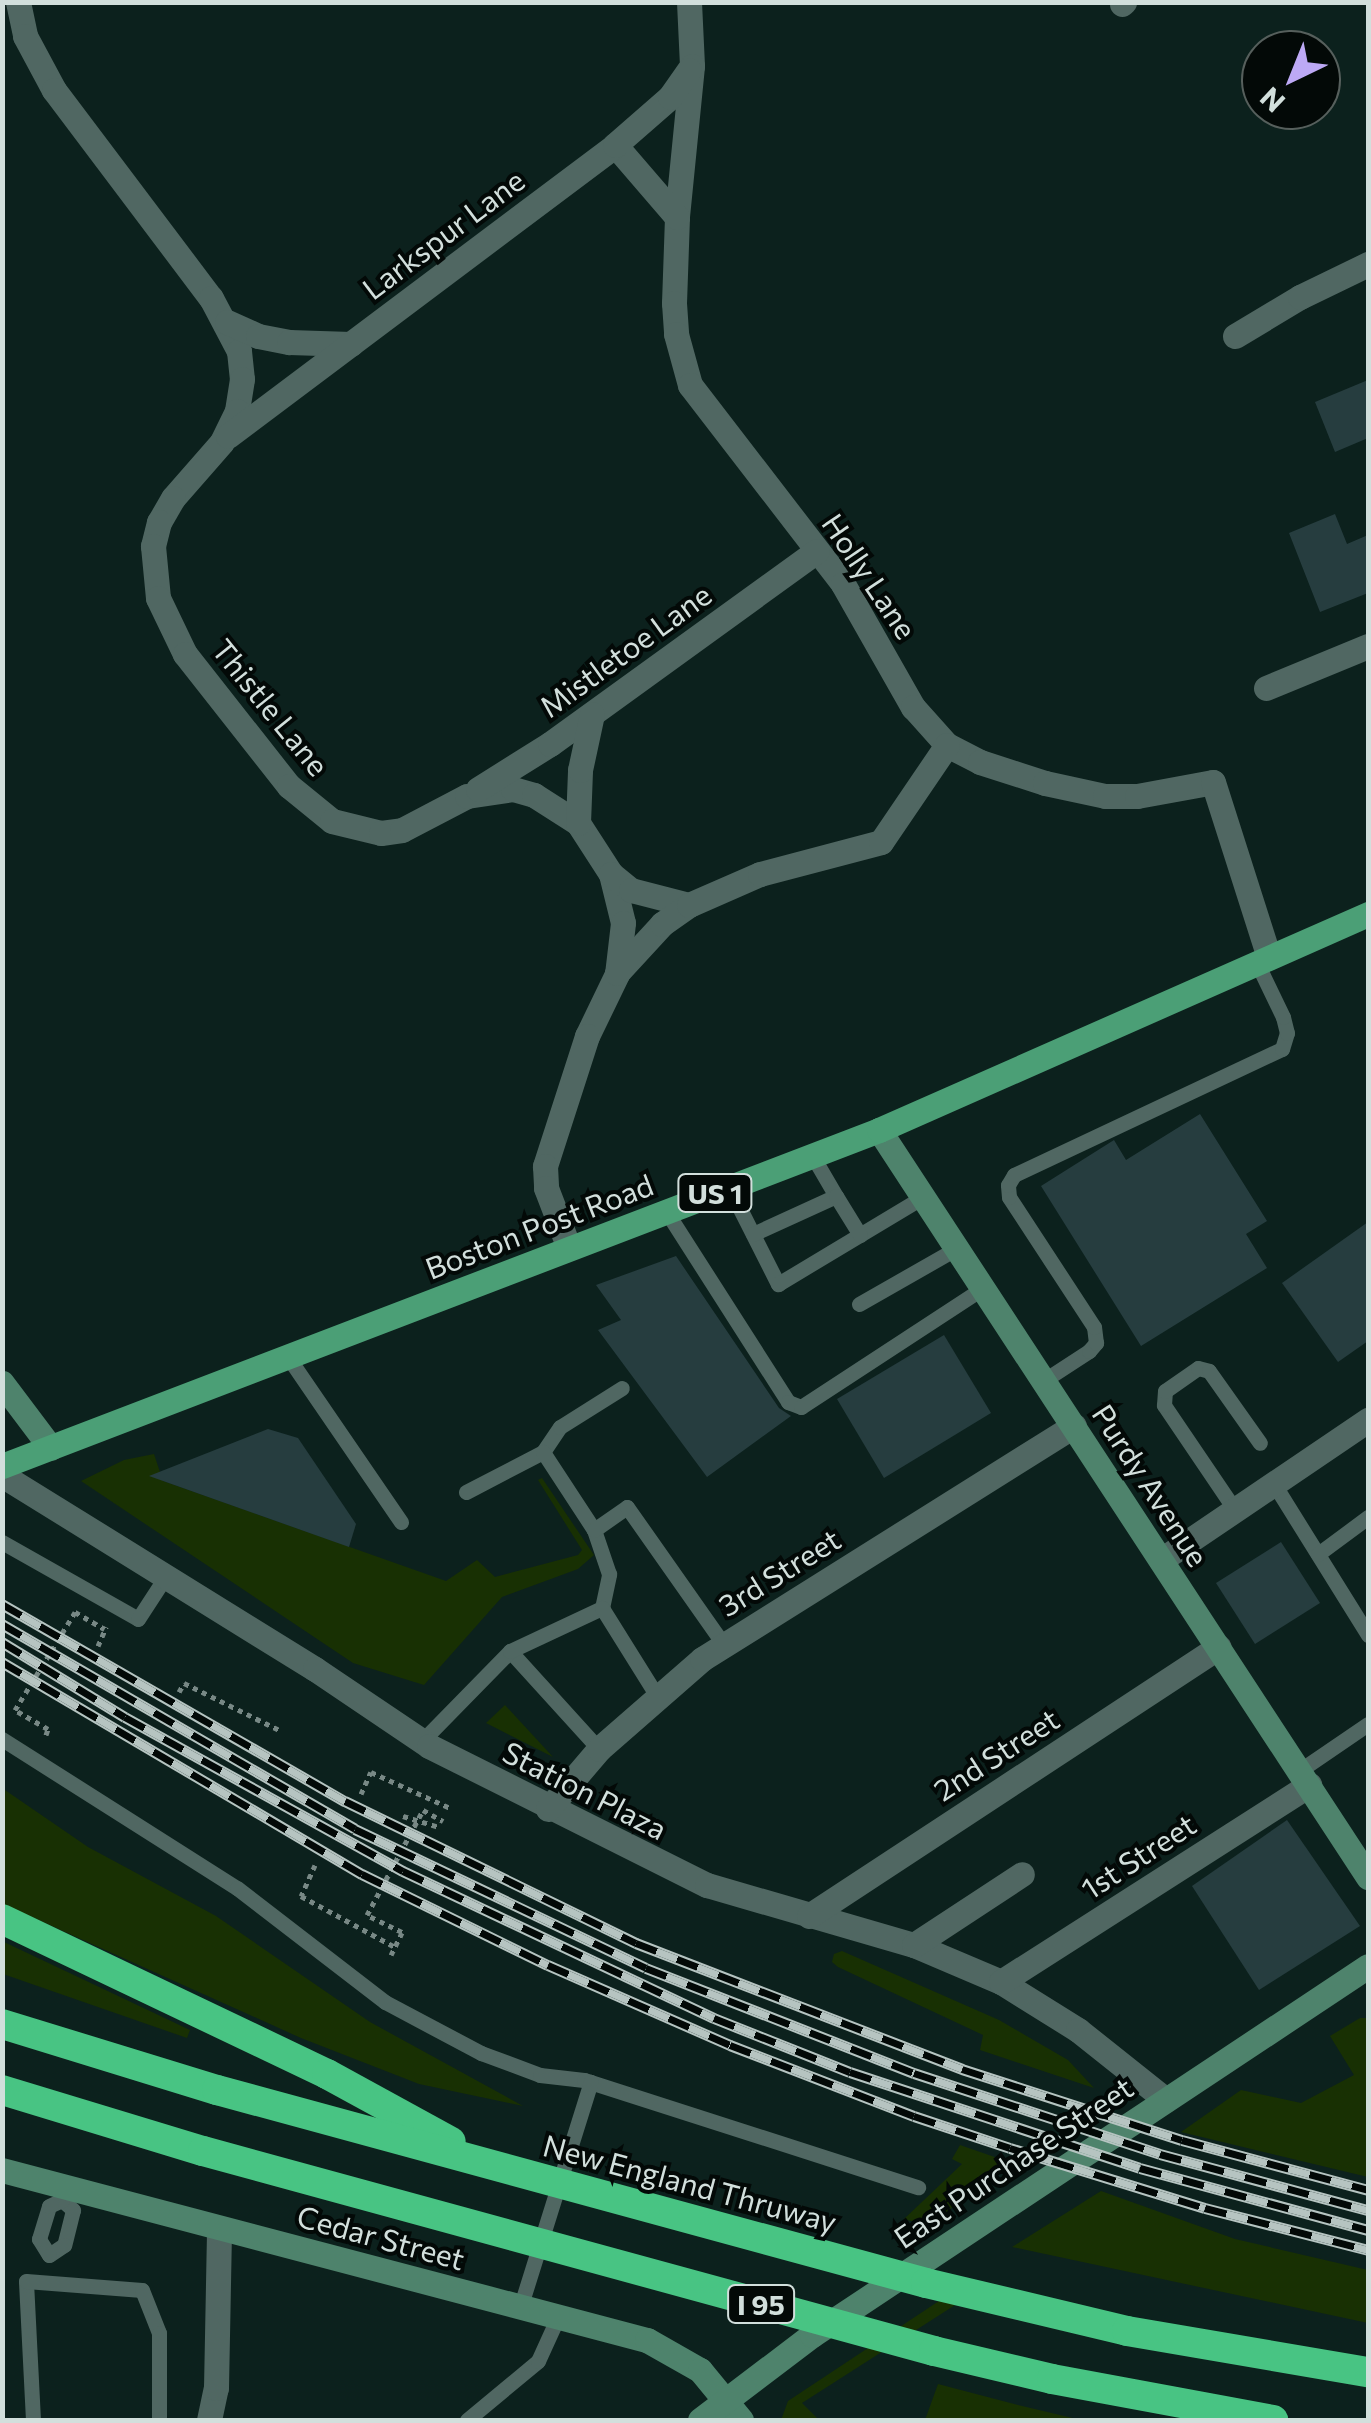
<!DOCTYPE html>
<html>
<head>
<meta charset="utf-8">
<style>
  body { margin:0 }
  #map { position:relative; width:1371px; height:2423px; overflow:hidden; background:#0c211d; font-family:Commissioner,sans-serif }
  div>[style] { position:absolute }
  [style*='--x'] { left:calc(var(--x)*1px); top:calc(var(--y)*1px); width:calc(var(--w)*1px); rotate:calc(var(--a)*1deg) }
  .green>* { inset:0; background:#183003 }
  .building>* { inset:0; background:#263d3f }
  .path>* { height:5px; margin-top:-2.5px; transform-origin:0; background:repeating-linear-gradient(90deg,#788885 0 5px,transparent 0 10px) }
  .lane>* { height:15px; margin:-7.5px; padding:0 7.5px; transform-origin:7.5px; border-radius:7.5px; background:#506762 }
  .street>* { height:25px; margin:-12.5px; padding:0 12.5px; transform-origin:12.5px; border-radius:12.5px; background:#506762 }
  .secondary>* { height:25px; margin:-12.5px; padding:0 12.5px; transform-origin:12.5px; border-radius:12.5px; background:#4e836c }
  .primary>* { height:25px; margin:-12.5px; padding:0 12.5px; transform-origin:12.5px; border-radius:12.5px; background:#4b9f76 }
  .highway>* { height:30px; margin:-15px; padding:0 15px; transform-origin:15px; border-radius:15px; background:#48c483 }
  .rail>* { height:11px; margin-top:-5.5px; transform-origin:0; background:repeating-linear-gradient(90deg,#030907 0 22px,#b6c4c1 0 44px); box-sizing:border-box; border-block:2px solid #b6c4c1 }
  span { translate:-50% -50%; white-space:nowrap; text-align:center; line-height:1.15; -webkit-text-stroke:8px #030907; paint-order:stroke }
  .shield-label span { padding:2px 8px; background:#030907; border:2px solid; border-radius:8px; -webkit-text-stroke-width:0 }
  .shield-label { font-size:28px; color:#d2dfdc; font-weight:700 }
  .street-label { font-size:30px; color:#d2dfdc }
  .frame { position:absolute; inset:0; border:5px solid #d2dfdc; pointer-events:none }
  .north { position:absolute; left:1241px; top:30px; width:100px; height:100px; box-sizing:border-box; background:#030907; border:2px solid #565f5c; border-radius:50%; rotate:223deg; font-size:28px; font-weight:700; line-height:40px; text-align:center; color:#d2dfdc }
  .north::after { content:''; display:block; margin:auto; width:35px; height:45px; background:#bda9f5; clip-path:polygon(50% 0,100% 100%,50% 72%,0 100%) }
</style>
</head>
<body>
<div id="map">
  <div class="green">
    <div style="clip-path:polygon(154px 1454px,163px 1481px,446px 1581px,477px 1560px,495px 1577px,578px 1555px,582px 1550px,538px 1480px,542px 1478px,594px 1555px,578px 1569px,502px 1597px,424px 1685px,353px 1663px,81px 1481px,124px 1460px)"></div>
    <div style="clip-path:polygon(505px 1705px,553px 1757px,486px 1723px)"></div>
    <div style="clip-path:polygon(2px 1788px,88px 1847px,216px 1916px,370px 2022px,523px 2106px,419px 2084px,301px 2038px,3px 1904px)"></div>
    <div style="clip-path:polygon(2px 1941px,190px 2030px,187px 2038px,3px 1974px)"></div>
    <div style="clip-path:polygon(842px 1951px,999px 2020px,1068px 2060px,1094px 2088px,980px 2050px,983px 2035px,838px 1967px,832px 1962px,834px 1954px)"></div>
    <div style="clip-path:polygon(1360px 2018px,1368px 2018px,1368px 2177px,1181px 2132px,1241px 2090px,1301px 2103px,1354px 2075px,1330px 2036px)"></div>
    <div style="clip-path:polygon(960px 2145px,1009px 2162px,929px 2226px,904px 2219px,962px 2164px,952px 2159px)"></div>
    <div style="clip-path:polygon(1101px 2191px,1235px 2239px,1368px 2270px,1368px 2323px,1012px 2247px)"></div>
    <div style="clip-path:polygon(945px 2297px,963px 2300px,802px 2403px,819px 2420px,781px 2420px,788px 2401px)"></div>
    <div style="clip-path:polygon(938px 2384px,1018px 2405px,1081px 2420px,925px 2420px)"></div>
  </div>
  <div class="building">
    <div style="clip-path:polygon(1368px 380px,1368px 438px,1335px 452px,1315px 402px)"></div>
    <div style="clip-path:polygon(1335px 514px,1347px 544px,1368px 535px,1368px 593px,1320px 612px,1289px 533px)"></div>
    <div style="clip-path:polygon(1200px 1114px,1267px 1221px,1246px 1234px,1267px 1268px,1141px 1346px,1041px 1186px,1114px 1140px,1126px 1160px)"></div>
    <div style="clip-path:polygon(1368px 1222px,1368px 1341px,1338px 1362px,1282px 1283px)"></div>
    <div style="clip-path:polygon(676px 1256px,779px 1408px,791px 1416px,707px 1477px,598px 1330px,621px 1320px,596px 1285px)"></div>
    <div style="clip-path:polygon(944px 1335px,991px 1413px,884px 1478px,837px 1399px)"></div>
    <div style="clip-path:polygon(268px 1429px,298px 1438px,356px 1524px,349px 1547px,149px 1476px)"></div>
    <div style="clip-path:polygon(1281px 1542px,1320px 1603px,1255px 1644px,1216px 1583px)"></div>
    <div style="clip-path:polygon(1287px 1820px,1360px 1926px,1259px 1990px,1192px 1886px)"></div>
  </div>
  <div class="path">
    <div style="--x:98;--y:1646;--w:21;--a:-67"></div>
    <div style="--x:179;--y:1692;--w:10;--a:-61"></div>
    <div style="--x:184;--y:1683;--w:108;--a:26.3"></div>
    <div style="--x:46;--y:1735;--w:6;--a:-72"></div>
    <div style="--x:48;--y:1729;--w:38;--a:-150"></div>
    <div style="--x:15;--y:1710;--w:115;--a:-58.5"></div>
    <div style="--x:75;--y:1612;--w:34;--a:30"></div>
    <div style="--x:361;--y:1794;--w:24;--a:-66"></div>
    <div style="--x:371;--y:1772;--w:87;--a:24.5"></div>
    <div style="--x:403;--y:1816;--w:39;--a:17"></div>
    <div style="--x:315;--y:1865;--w:34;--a:114"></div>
    <div style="--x:301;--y:1896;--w:107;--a:28.5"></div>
    <div style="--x:391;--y:1955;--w:25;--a:-64"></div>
    <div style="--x:402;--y:1932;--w:39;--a:-154"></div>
    <div style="--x:367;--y:1915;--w:119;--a:-61.9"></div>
    <div style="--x:423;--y:1810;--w:23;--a:29"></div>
  </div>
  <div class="lane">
    <div style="--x:812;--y:1155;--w:48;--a:59.7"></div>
    <div style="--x:729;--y:1187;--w:109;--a:63.2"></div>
    <div style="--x:778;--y:1284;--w:169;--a:-31"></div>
    <div style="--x:666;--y:1211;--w:227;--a:57.4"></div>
    <div style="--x:788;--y:1402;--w:14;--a:21"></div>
    <div style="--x:801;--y:1407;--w:217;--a:-33.2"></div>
    <div style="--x:753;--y:1234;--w:91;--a:-24.6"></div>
    <div style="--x:836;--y:1196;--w:46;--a:58.4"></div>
    <div style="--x:859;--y:1304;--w:113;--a:-29.7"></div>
    <div style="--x:288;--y:1357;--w:200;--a:55.6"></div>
    <div style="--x:1043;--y:1381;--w:55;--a:-33.1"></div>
    <div style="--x:1089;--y:1351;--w:11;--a:-49"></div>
    <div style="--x:1096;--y:1343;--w:16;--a:-97"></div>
    <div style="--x:1094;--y:1327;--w:155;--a:-123.2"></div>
    <div style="--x:1009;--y:1197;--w:12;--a:-95"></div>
    <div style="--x:1008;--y:1185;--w:12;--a:-59"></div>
    <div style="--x:1014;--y:1175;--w:296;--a:-25.2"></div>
    <div style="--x:1282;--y:1049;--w:17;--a:-73"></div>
    <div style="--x:1287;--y:1033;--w:16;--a:-104"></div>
    <div style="--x:1283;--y:1017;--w:60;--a:-115.7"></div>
    <div style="--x:543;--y:1452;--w:30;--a:-56"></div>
    <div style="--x:560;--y:1427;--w:73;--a:-32.2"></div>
    <div style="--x:1274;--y:1484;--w:178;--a:58.1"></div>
    <div style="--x:466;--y:1492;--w:87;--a:-27.5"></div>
    <div style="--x:543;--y:1452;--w:93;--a:56.8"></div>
    <div style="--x:1235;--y:1510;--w:127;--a:-124.1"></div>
    <div style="--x:1164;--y:1405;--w:14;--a:-86"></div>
    <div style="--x:1165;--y:1391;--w:40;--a:-34.9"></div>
    <div style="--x:1198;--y:1368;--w:11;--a:15"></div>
    <div style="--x:1209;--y:1371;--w:88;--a:54.7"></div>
    <div style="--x:2;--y:1542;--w:156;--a:29.5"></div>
    <div style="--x:138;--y:1619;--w:51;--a:-56.9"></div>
    <div style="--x:1318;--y:1554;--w:62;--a:-36.5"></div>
    <div style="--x:602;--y:1608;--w:35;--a:-78"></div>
    <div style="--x:609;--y:1574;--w:46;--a:-108.8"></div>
    <div style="--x:594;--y:1530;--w:40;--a:-34.9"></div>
    <div style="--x:627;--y:1507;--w:169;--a:54.9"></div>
    <div style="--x:510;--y:1651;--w:132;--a:47.8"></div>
    <div style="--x:2;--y:1739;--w:278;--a:32.4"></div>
    <div style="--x:237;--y:1888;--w:187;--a:37.6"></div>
    <div style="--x:385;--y:2002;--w:109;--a:28"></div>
    <div style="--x:481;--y:2053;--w:63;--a:20.4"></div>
    <div style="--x:540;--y:2075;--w:44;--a:6.5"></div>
    <div style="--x:584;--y:2080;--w:351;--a:17.8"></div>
    <div style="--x:421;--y:1742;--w:127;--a:-45.6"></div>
    <div style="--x:510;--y:1651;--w:102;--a:-25.1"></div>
    <div style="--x:602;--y:1608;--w:104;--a:58"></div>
    <div style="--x:1299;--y:1771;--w:83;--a:-34.3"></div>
    <div style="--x:62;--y:2200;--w:15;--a:42"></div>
    <div style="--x:73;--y:2210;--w:36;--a:104"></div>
    <div style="--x:64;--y:2245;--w:18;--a:146"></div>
    <div style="--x:49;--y:2255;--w:19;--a:-122"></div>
    <div style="--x:39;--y:2239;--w:34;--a:-73"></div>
    <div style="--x:49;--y:2206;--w:14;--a:-25"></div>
    <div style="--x:520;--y:2308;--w:237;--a:-72.6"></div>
    <div style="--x:33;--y:2420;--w:139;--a:-92.9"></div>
    <div style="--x:26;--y:2281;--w:116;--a:4.4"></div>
    <div style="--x:142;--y:2290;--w:46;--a:68.4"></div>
    <div style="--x:159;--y:2333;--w:87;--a:90"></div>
    <div style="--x:467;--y:2420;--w:92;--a:-39.7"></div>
    <div style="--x:538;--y:2361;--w:48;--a:-65.6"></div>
  </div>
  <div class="street">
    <div style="--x:18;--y:2;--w:35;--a:78"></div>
    <div style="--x:25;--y:36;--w:61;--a:61.8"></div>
    <div style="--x:54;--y:90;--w:261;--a:53"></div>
    <div style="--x:211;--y:298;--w:60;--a:62.2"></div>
    <div style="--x:239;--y:351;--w:28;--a:84"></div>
    <div style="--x:242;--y:379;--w:32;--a:99"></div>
    <div style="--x:237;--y:411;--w:34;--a:116"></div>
    <div style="--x:222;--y:442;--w:74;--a:131.2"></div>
    <div style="--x:173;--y:498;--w:28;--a:120"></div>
    <div style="--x:159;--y:522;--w:25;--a:104"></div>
    <div style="--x:153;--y:546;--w:52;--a:84.5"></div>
    <div style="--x:158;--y:598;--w:62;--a:64.3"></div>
    <div style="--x:185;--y:654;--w:168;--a:51.8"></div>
    <div style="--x:289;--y:786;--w:55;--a:39.1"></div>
    <div style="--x:332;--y:821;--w:50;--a:13.8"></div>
    <div style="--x:381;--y:833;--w:21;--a:-8"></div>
    <div style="--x:402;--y:830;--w:73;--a:-27.6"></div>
    <div style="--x:467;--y:796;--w:47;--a:-8.7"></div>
    <div style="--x:513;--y:789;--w:22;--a:16"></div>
    <div style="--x:534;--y:795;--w:52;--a:32.5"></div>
    <div style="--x:578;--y:823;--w:61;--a:57.1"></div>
    <div style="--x:611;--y:874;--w:50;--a:76.2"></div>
    <div style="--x:623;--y:923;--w:51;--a:96.7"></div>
    <div style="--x:617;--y:974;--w:69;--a:115.8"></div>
    <div style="--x:587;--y:1036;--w:137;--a:107.9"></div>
    <div style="--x:545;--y:1166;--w:22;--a:87"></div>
    <div style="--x:546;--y:1188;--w:64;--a:69"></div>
    <div style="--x:689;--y:2;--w:64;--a:87.3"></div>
    <div style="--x:692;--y:66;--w:152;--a:95.7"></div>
    <div style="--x:677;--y:217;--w:86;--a:92"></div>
    <div style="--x:674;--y:303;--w:31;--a:86"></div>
    <div style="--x:676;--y:334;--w:53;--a:74.6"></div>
    <div style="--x:690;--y:385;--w:251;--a:52.4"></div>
    <div style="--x:843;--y:584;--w:142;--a:60.4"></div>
    <div style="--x:913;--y:707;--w:51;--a:48.2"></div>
    <div style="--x:947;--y:745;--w:37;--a:27"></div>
    <div style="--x:980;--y:762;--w:68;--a:17.9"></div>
    <div style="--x:1045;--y:783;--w:61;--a:12.2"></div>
    <div style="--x:1105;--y:796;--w:32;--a:0"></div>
    <div style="--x:1137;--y:796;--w:77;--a:-10.4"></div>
    <div style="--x:1213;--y:782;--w:184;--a:72.3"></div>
    <div style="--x:1122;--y:4;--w:3;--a:-45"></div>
    <div style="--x:615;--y:145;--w:95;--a:49.3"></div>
    <div style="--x:227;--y:322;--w:34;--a:24"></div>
    <div style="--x:258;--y:336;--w:32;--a:11"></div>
    <div style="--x:289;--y:342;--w:62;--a:1.8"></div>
    <div style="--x:1235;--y:336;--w:76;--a:-31"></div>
    <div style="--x:1300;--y:297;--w:76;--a:-25.9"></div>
    <div style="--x:228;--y:436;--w:484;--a:-36.9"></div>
    <div style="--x:615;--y:145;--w:73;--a:-41.1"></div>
    <div style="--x:670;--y:97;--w:33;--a:-55"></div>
    <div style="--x:1266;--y:688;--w:110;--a:-22.4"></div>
    <div style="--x:478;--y:789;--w:85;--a:-32"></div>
    <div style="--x:550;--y:744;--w:329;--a:-35.9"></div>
    <div style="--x:578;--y:823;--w:53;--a:-87.8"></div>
    <div style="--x:580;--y:770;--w:57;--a:-77.9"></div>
    <div style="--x:611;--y:874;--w:26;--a:39"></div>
    <div style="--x:631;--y:890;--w:60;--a:14.5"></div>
    <div style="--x:617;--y:973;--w:67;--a:-47.4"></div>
    <div style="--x:662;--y:924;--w:33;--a:-35"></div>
    <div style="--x:689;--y:905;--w:77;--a:-23.6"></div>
    <div style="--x:760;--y:874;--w:125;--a:-14.8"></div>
    <div style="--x:881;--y:842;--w:117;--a:-55.8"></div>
    <div style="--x:2;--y:1475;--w:368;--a:31.8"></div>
    <div style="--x:315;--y:1669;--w:138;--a:34"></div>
    <div style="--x:429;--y:1746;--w:311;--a:26.6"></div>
    <div style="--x:707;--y:1885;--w:216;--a:16.2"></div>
    <div style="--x:914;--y:1945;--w:95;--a:23"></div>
    <div style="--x:1001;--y:1982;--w:91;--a:31.9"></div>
    <div style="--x:1078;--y:2030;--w:112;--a:38.5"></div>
    <div style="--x:1161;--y:1560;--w:250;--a:-34.1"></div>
    <div style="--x:548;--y:1809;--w:79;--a:-49.6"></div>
    <div style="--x:599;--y:1749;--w:137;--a:-41.1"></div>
    <div style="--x:702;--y:1659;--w:439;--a:-32.1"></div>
    <div style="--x:809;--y:1916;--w:490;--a:-33.3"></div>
    <div style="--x:914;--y:1945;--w:129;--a:-33.3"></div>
    <div style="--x:1001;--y:1982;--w:366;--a:-32.6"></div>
    <div style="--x:209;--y:2420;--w:33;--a:-78"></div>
    <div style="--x:216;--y:2388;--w:159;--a:-88.9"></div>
  </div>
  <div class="secondary">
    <div style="--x:879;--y:1130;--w:893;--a:56.79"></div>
    <div style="--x:2;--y:1383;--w:81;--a:53"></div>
    <div style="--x:2;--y:2170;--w:667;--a:14.77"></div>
    <div style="--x:647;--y:2340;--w:61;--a:29.5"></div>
    <div style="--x:700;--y:2370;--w:65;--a:50.6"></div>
    <div style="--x:700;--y:2420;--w:141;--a:-37.2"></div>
    <div style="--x:812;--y:2335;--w:667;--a:-33.57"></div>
  </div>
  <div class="primary">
    <div style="--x:2;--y:1466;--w:939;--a:-20.96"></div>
    <div style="--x:879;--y:1130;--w:535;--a:-23.83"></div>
  </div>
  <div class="highway">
    <div style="--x:2;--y:1919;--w:360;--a:25.5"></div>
    <div style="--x:327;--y:2074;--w:141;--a:28.7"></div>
    <div style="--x:2;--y:2024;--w:225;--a:17.1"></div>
    <div style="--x:217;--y:2090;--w:735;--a:15.23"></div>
    <div style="--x:926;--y:2283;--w:207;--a:13.4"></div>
    <div style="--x:1127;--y:2331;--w:244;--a:9.7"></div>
    <div style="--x:2;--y:2090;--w:210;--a:16.9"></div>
    <div style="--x:203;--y:2151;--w:758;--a:15.3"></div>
    <div style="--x:934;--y:2351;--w:121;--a:13.3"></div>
    <div style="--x:1052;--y:2379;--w:225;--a:10.5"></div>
  </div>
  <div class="rail">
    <div style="--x:2;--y:1604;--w:396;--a:29.9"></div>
    <div style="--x:345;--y:1801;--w:324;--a:26"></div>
    <div style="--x:636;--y:1943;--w:350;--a:21.1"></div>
    <div style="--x:962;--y:2069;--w:231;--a:17.9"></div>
    <div style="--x:1182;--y:2140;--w:193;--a:15"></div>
    <div style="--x:2;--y:1624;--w:408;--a:30.1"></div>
    <div style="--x:355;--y:1829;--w:322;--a:25.5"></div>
    <div style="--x:646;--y:1968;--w:288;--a:21.4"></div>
    <div style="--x:914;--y:2073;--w:259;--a:18.2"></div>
    <div style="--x:1160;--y:2154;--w:215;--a:15.1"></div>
    <div style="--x:2;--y:1642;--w:144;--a:31.4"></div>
    <div style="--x:125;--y:1717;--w:318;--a:29"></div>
    <div style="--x:403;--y:1871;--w:344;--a:25.3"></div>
    <div style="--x:714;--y:2018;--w:146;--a:21.7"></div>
    <div style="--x:850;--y:2072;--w:305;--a:18.3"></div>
    <div style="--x:1140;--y:2168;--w:236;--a:15.2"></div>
    <div style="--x:2;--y:1662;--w:418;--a:30.5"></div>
    <div style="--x:362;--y:1874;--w:207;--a:26.1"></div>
    <div style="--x:548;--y:1965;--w:199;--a:23.7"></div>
    <div style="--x:730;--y:2045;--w:197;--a:21.1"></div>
    <div style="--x:914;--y:2116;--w:101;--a:18.4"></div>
    <div style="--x:1010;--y:2148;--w:204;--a:17.1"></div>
    <div style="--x:1205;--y:2208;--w:168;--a:14.4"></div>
  </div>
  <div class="shield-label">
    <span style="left:715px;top:1193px">US 1</span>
    <span style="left:761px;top:2304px">I 95</span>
  </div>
  <div class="street-label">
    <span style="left:443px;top:234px;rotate:-37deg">Larkspur Lane</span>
    <span style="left:870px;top:576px;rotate:56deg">Holly Lane</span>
    <span style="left:625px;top:650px;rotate:-36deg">Mistletoe Lane</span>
    <span style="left:271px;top:707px;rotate:51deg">Thistle Lane</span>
    <span style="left:539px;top:1226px;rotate:-21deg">Boston Post Road</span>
    <span style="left:1151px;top:1485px;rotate:57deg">Purdy Avenue</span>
    <span style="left:779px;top:1572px;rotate:-32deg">3rd Street</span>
    <span style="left:996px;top:1754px;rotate:-33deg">2nd Street</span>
    <span style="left:585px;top:1790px;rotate:27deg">Station Plaza</span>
    <span style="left:1138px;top:1856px;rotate:-33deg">1st Street</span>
    <span style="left:1013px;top:2162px;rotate:-34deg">East Purchase Street</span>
    <span style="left:690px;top:2183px;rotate:15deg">New England Thruway</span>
    <span style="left:381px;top:2237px;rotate:15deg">Cedar Street</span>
  </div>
  <div class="frame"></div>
  <div class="north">N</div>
</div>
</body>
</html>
